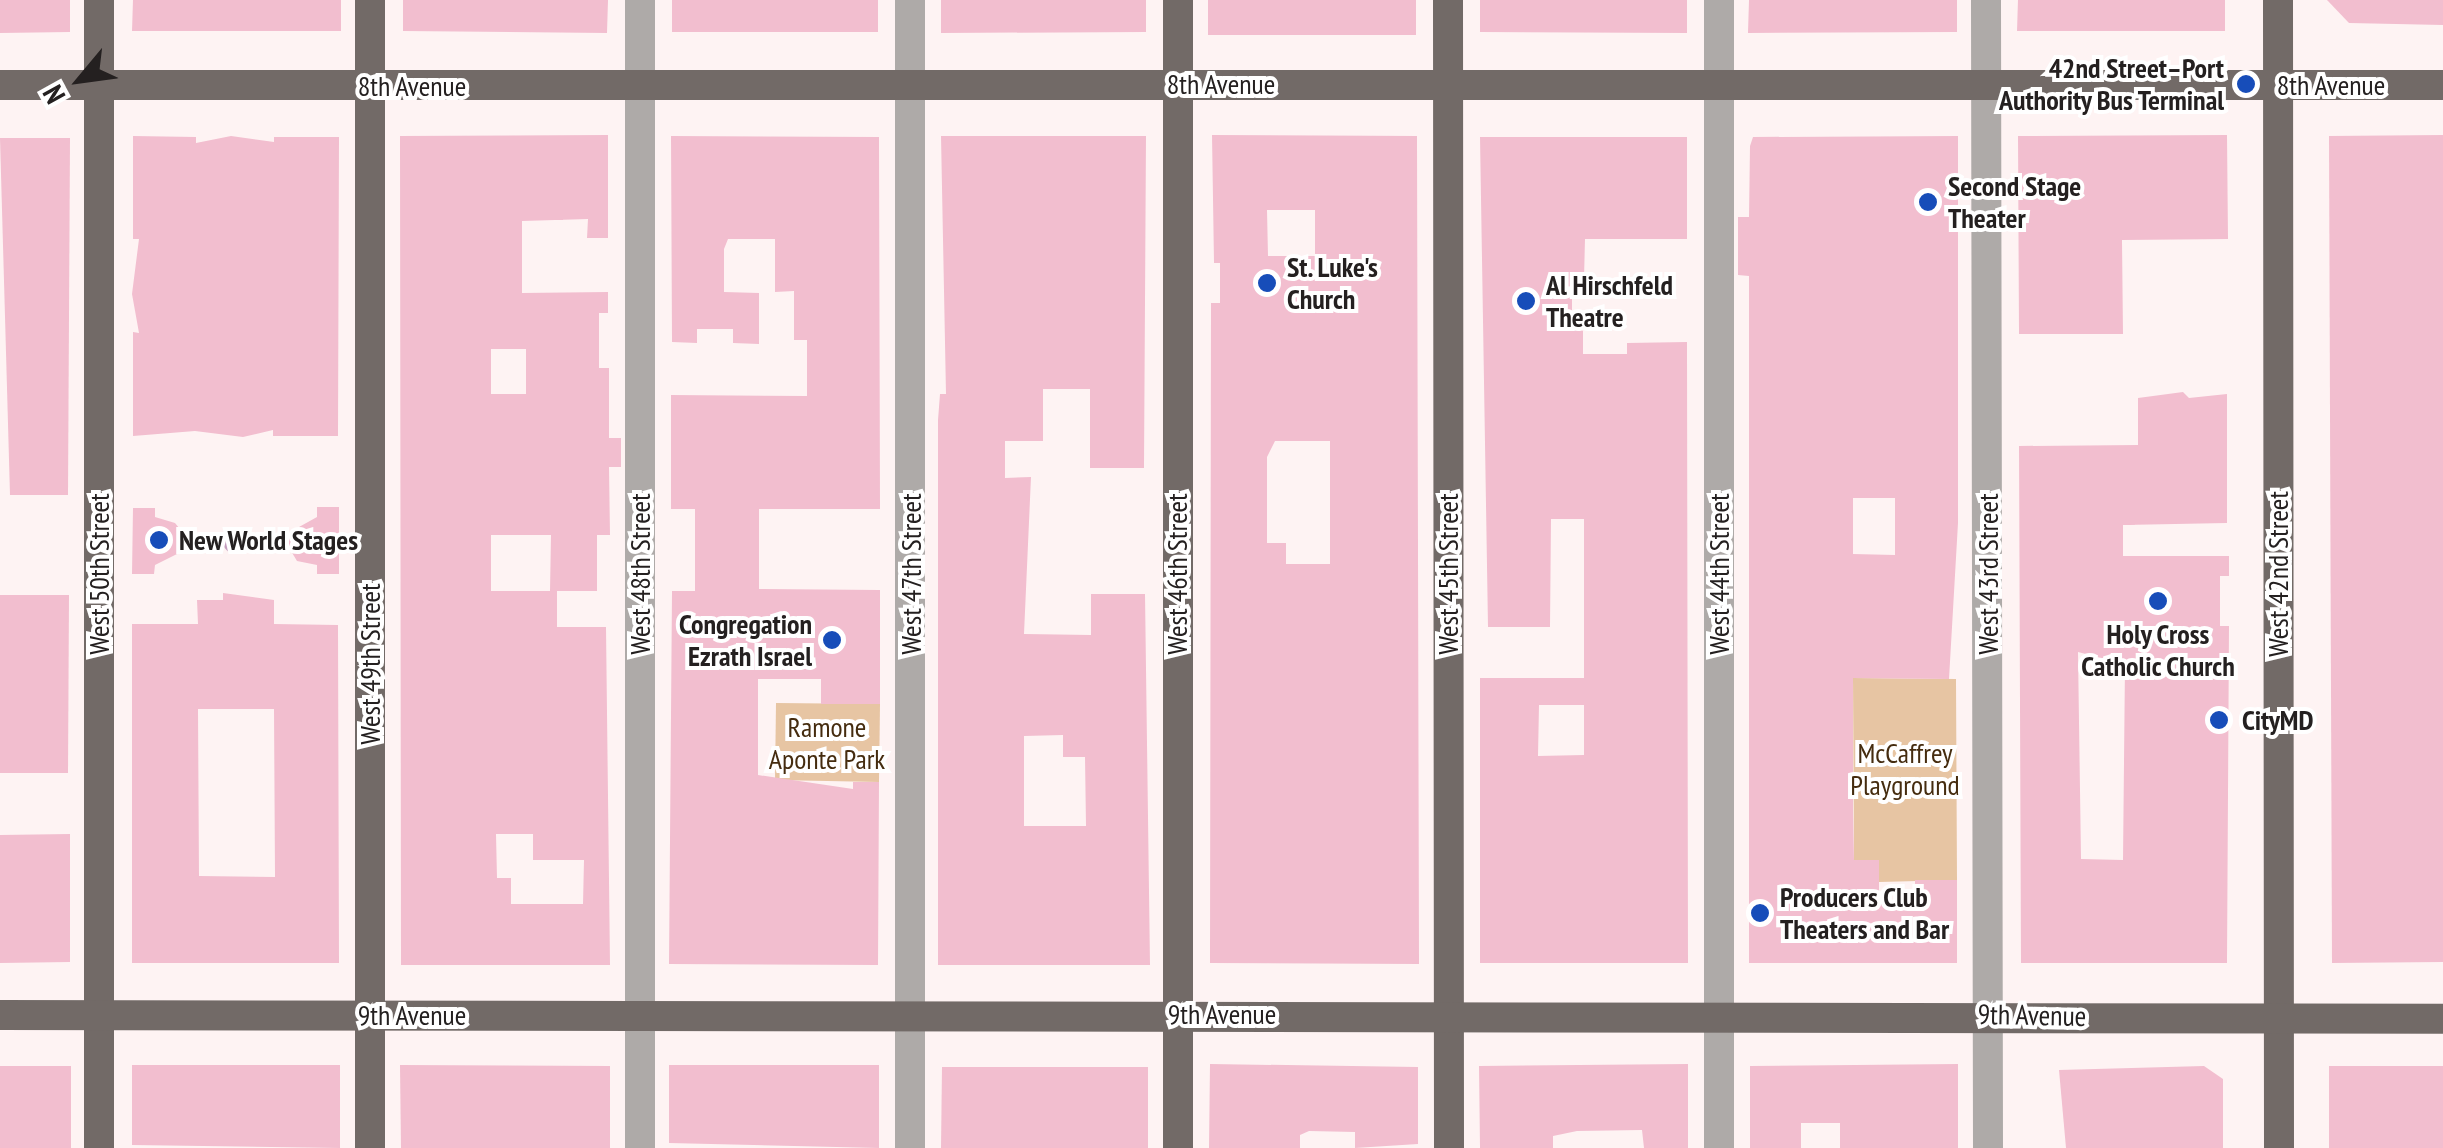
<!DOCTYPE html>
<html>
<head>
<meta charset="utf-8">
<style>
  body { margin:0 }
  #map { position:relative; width:2443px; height:1148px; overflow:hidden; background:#fef3f3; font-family:"PT Sans Narrow",sans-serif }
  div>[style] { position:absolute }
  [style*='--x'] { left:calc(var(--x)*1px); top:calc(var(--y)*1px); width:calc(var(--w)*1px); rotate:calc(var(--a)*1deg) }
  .green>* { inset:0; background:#e7c5a3 }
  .water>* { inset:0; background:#c59ebe }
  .round { border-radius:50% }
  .building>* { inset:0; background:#f2becf }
  .minor>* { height:30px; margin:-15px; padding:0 15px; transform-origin:15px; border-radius:15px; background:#aeaaa8 }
  .major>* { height:30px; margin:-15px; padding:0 15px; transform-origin:15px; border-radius:15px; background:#726a67 }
  .dots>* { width:28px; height:28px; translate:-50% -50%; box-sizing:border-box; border:5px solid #fff; border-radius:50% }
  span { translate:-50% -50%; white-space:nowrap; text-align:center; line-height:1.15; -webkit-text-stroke:8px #fff; paint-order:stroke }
  .poi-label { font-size:28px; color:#242020; font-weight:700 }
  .right { translate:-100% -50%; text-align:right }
  .left { translate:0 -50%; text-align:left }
  .street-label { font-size:28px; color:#242020 }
  .park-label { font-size:28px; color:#452c0f }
  .north { position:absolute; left:30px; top:30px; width:100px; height:100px; -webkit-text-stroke:8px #fff; paint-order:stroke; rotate:241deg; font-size:28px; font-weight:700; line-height:40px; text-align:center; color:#242020 }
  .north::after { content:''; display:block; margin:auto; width:35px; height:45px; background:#242020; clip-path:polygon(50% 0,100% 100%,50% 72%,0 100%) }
</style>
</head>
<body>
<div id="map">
  <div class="green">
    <div style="clip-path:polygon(1853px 678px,1956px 679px,1957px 880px,1879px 882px,1879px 860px,1854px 860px)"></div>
    <div style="clip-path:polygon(776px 703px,880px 704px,879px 782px,775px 780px)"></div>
  </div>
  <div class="water">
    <div class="round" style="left:223px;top:531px;width:22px;height:22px"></div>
  </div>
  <div class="building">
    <div style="clip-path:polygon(0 0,70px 0,70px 32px,0 33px)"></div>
    <div style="clip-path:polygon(133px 0,341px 0,341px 31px,132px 31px)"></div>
    <div style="clip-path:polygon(403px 0,608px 0,607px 33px,403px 31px)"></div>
    <div style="clip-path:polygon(672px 0,878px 0,878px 32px,672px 32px)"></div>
    <div style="clip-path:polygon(941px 0,1146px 0,1146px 32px,941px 33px)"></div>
    <div style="clip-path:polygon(1208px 0,1416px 0,1416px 35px,1208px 35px)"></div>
    <div style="clip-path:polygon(1480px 0,1687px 0,1687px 33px,1480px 32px)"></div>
    <div style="clip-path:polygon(1749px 0,1957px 0,1957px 32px,1748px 33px)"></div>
    <div style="clip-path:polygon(2018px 0,2225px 0,2225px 31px,2017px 31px)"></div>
    <div style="clip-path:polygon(2327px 0,2443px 0,2443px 25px,2349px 23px)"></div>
    <div style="clip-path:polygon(evenodd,608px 135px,608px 238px,587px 238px,588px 219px,522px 221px,522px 293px,608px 292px,608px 313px,599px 313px,599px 368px,609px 368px,609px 438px,621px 438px,621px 467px,609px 467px,610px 535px,597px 535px,597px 591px,550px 591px,551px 535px,491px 535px,491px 591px,557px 591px,557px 627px,606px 627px,610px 965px,401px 965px,400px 136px,608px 135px,491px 349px,526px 349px,526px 394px,491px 394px,491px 349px,608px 135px,496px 834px,533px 834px,533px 860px,584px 860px,583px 904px,511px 904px,511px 878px,497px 878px,496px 834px)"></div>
    <div style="clip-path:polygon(evenodd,1212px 135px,1417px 136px,1419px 964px,1210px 963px,1211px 303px,1220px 303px,1220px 263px,1214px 263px,1212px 135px,1267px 210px,1315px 210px,1315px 256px,1268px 256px,1267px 210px,1212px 135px,1275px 441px,1330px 441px,1330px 564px,1286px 564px,1286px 543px,1267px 543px,1267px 457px,1275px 441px)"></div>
    <div style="clip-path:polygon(2227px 135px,2228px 239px,2122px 240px,2123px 334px,2019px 334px,2018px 136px)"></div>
    <div style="clip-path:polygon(2443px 135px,2443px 962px,2332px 963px,2329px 136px)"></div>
    <div style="clip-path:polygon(133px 136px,196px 137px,196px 143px,231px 136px,274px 142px,274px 137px,339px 137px,338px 436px,273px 436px,273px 430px,243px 437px,195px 431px,133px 436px,133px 332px,139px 333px,132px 294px,139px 239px,133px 239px)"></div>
    <div style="clip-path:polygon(671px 136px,879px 137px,880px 509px,759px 509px,759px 589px,880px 590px,880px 704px,821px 704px,821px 679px,758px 679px,758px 775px,853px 789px,853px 782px,879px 782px,878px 965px,669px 964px,672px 591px,695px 591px,695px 509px,671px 509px,671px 395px,807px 396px,807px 340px,794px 340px,794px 291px,775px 292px,775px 239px,728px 239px,724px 249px,724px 292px,759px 293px,759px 344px,733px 343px,733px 329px,697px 329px,697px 343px,672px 342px)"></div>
    <div style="clip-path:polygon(evenodd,941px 136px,1146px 136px,1144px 468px,1090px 468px,1090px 389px,1043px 389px,1043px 441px,1005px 441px,1005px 478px,1031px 477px,1024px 634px,1091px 635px,1091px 594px,1145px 594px,1150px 965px,938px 965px,938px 420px,940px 394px,946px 394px,941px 136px,1063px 735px,1063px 757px,1085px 757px,1086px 826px,1024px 826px,1024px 736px,1063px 735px)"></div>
    <div style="clip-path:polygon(evenodd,1958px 136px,1958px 523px,1949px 679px,1853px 678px,1853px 808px,1854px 860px,1879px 860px,1879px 901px,1915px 902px,1915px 880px,1957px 880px,1957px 963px,1749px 963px,1749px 276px,1738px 275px,1738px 217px,1749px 217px,1750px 146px,1753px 137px,1958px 136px,1853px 498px,1895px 498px,1895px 555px,1853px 554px,1853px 498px)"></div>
    <div style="clip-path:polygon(evenodd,1480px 137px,1687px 137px,1687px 239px,1585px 239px,1584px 279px,1572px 280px,1572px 322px,1583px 331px,1583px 354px,1627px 354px,1627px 343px,1687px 342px,1688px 963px,1480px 963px,1480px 678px,1584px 678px,1584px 519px,1551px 519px,1550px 627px,1488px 627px,1480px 137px,1539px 705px,1584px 705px,1584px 755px,1538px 756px,1539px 705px)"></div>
    <div style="clip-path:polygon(0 138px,70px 138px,68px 495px,10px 495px)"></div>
    <div style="clip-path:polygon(evenodd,2183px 392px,2189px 398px,2227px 394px,2227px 523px,2123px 525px,2123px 556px,2229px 556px,2229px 576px,2220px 576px,2220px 626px,2229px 626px,2227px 963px,2021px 963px,2019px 446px,2138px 445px,2138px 398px,2183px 392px,2078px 652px,2125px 664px,2123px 860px,2081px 859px,2078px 652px)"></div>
    <div style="clip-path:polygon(317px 507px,339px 507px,339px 574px,317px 574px,317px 565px,297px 561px,288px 546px,290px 532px,317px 517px)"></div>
    <div style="clip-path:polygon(133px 508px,155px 508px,155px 517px,175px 523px,184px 534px,181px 552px,155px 565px,154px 574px,132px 574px)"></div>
    <div style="clip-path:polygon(evenodd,223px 593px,274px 600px,274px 624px,338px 625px,339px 963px,132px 963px,132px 624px,198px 624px,197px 600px,223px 600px,223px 593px,198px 709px,274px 709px,275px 877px,199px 876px,198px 709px)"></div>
    <div style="clip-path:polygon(0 595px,69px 595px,68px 773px,0 773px)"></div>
    <div style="clip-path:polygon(70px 834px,70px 962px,0 963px,0 835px)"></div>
    <div style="clip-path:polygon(1210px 1064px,1418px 1067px,1418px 1144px,1355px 1148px,1355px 1132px,1309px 1131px,1300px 1135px,1300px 1148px,1209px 1148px)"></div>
    <div style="clip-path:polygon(1688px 1064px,1688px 1148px,1644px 1148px,1642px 1130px,1577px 1131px,1553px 1136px,1553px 1148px,1480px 1148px,1479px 1066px)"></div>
    <div style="clip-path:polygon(1958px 1064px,1958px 1148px,1840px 1148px,1840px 1123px,1801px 1123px,1801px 1148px,1750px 1148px,1750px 1066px)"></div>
    <div style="clip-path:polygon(132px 1065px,340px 1065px,340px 1148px,132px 1145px)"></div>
    <div style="clip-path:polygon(400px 1065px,610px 1066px,610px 1148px,401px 1148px)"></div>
    <div style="clip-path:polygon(669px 1065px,879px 1065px,879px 1148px,669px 1143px)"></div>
    <div style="clip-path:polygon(0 1066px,71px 1066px,71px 1148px,0 1148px)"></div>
    <div style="clip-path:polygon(2204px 1066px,2223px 1079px,2223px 1148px,2066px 1148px,2059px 1070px)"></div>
    <div style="clip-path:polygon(2329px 1066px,2443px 1066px,2443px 1148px,2329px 1148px)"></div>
    <div style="clip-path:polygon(942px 1067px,1148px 1067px,1148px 1148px,941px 1148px)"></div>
  </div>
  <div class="minor">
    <div style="--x:640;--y:0;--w:1148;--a:90"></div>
    <div style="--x:1719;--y:0;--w:1148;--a:90"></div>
    <div style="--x:1986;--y:0;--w:1148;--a:89.9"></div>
    <div style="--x:910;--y:1148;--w:1148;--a:-90"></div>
  </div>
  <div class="major">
    <div style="--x:99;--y:0;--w:1148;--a:90"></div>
    <div style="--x:370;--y:0;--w:1148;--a:90"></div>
    <div style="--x:1448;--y:0;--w:1148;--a:89.95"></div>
    <div style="--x:2278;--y:0;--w:1148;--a:89.95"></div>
    <div style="--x:0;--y:85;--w:2443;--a:0"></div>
    <div style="--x:0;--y:1015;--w:2443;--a:0.09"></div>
    <div style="--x:1178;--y:1148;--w:1148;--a:-90"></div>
  </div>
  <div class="dots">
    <div style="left:2246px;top:84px;background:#174db9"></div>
    <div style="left:1928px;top:202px;background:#174db9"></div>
    <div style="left:1267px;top:283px;background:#174db9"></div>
    <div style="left:1526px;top:301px;background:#174db9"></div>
    <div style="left:159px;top:540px;background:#174db9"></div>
    <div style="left:2158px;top:601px;background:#174db9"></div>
    <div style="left:832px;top:640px;background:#174db9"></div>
    <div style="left:2219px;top:720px;background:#174db9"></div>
    <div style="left:1760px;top:913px;background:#174db9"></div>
  </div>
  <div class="poi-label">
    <span class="right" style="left:2224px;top:84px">42nd Street–Port<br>Authority Bus Terminal</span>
    <span class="left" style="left:1948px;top:202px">Second Stage<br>Theater</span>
    <span class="left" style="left:1287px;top:283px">St. Luke's<br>Church</span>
    <span class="left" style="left:1546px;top:301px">Al Hirschfeld<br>Theatre</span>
    <span class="left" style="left:179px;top:540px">New World Stages</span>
    <span class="right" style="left:812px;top:640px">Congregation<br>Ezrath Israel</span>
    <span style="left:2158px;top:650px">Holy Cross<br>Catholic Church</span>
    <span class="left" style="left:2242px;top:720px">CityMD</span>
    <span class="left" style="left:1780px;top:913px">Producers Club<br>Theaters and Bar</span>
  </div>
  <div class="street-label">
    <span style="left:1221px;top:84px">8th Avenue</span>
    <span style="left:2331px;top:85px">8th Avenue</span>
    <span style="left:412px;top:86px">8th Avenue</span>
    <span style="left:99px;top:574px;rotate:-90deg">West 50th Street</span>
    <span style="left:640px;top:574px;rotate:-90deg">West 48th Street</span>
    <span style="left:911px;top:574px;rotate:-90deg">West 47th Street</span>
    <span style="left:1177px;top:574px;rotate:-90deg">West 46th Street</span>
    <span style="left:1448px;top:574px;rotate:-90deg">West 45th Street</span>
    <span style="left:1719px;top:574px;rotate:-90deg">West 44th Street</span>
    <span style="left:1988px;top:574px;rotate:-90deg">West 43rd Street</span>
    <span style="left:2278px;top:574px;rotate:-90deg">West 42nd Street</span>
    <span style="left:370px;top:664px;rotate:-90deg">West 49th Street</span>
    <span style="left:1222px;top:1014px">9th Avenue</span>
    <span style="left:412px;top:1015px">9th Avenue</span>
    <span style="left:2032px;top:1015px;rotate:1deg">9th Avenue</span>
  </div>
  <div class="park-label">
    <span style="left:827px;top:743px">Ramone<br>Aponte Park</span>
    <span style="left:1905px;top:769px">McCaffrey<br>Playground</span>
  </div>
  <div class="north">N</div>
</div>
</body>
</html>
